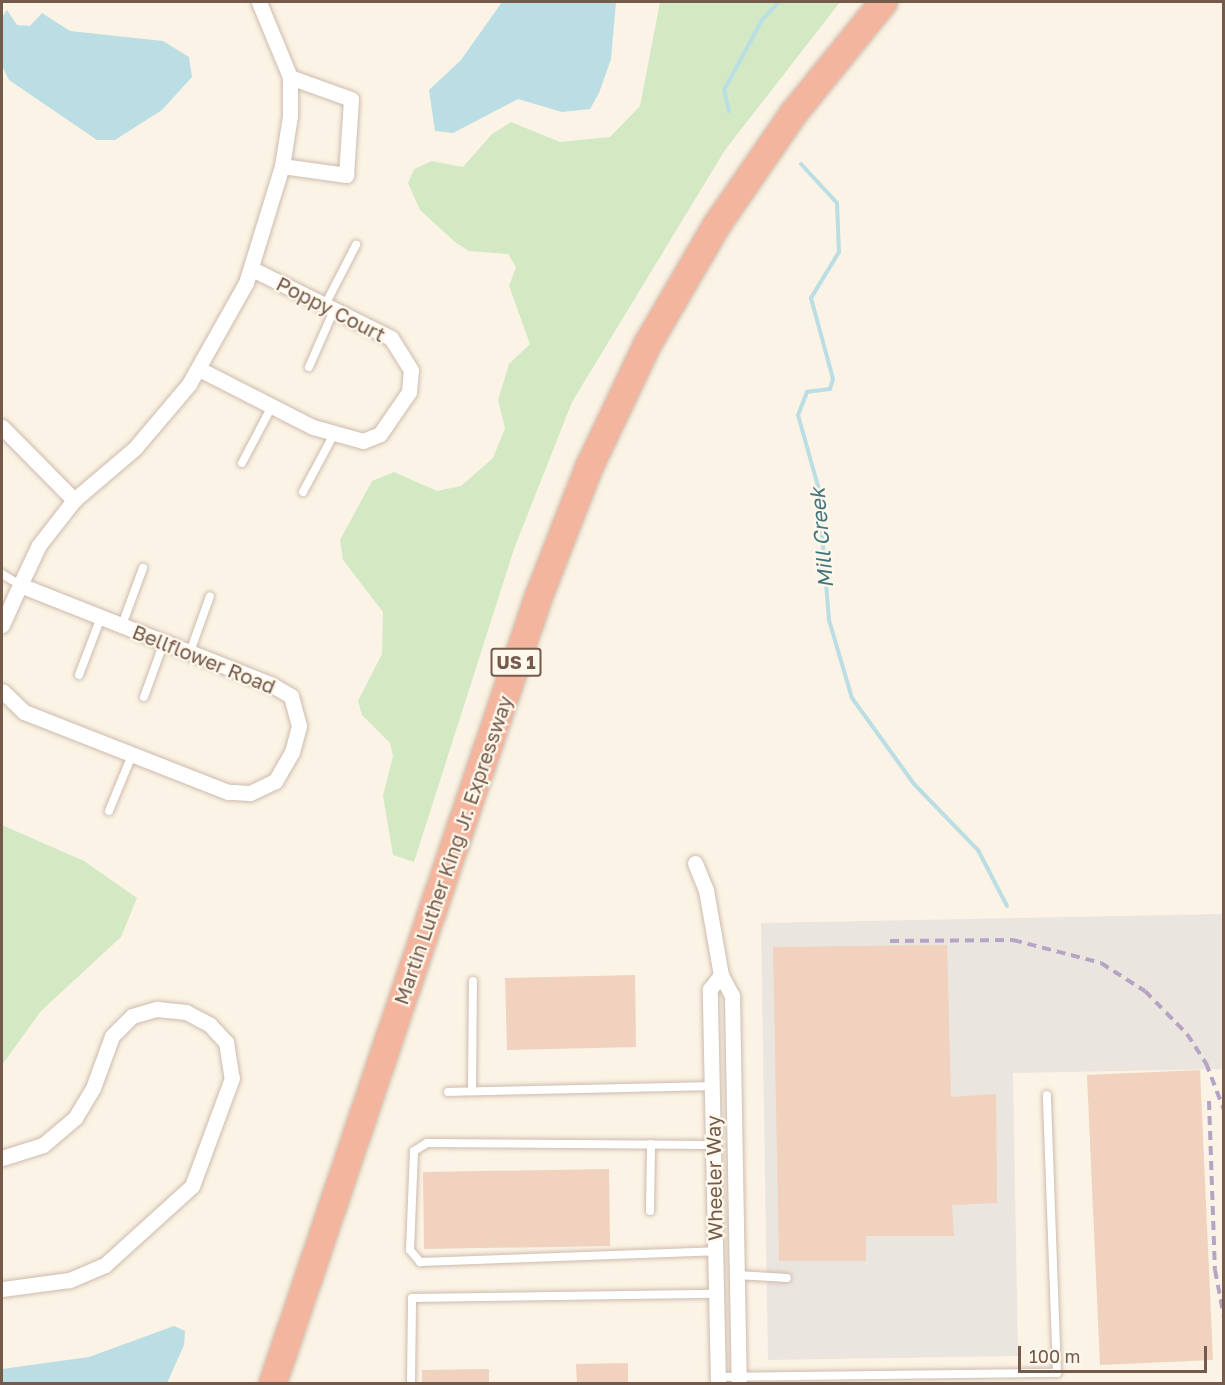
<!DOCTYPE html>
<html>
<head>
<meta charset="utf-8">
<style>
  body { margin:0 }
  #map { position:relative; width:1225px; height:1385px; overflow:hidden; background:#fbf3e5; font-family:"Golos Text",sans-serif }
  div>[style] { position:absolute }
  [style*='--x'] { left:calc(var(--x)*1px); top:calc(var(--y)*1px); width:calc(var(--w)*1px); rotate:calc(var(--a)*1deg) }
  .industrial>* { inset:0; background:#ebe5df }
  .green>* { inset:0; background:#d3e9c4 }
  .water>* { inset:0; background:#badee4 }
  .stream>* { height:4px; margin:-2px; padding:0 2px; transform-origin:2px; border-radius:2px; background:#badee4 }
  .building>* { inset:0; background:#f0d2be }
  .roads { filter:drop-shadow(0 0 2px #cdbbac) drop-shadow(0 0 2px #cdbbac) }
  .service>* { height:8px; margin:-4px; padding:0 4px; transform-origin:4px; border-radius:4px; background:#fff }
  .minor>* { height:15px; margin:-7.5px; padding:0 7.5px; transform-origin:7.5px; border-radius:7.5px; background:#fff }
  .motorway>* { height:27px; margin:-13.5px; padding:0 13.5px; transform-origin:13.5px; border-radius:13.5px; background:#f4b59e }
  .rail>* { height:4px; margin-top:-2px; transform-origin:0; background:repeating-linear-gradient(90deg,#b6a4c5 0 9px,transparent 0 15px) }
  span { translate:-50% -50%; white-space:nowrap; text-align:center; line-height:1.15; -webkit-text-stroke:4.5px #fef7eb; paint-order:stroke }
  .shield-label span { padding:2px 4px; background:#fef7eb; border:2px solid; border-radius:4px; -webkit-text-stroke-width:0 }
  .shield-label { font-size:18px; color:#745a4b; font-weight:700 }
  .street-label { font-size:20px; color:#745a4b }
  .water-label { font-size:21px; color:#43757f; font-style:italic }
  .frame { position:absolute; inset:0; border:3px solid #745a4b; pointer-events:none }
  .scale { position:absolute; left:1018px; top:1346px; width:189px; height:27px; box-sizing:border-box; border:3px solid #745a4b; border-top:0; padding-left:8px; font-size:18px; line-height:21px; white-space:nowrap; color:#745a4b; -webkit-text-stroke:4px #fef7eb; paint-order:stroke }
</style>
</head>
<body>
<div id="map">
  <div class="industrial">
    <div style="clip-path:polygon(1223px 914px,1223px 1069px,1013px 1073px,1018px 1356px,768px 1360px,761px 923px)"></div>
  </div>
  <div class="green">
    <div style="clip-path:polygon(660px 2px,840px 2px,725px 150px,572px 402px,514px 549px,414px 862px,393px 855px,383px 796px,393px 756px,390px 743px,362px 715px,358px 701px,382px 654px,383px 612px,343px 560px,340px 540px,372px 481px,394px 472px,437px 491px,461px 486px,493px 458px,505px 428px,498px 400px,509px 364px,530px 344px,509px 286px,516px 267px,508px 254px,469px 251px,455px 242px,420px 210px,408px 183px,414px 169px,432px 161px,463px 167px,492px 134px,511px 122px,560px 142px,610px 137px,640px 106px)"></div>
    <div style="clip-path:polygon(2px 825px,84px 861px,137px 898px,121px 937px,41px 1011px,2px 1065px)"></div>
  </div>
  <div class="water">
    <div style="clip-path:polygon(502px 2px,616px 2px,611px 59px,599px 93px,590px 109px,562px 112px,518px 99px,453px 133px,435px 131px,429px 90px,461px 60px)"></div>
    <div style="clip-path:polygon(7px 10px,17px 25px,30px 26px,42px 13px,70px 31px,163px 41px,189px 57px,192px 77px,162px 110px,115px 140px,97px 140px,9px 80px,2px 66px,2px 17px)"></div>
    <div style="clip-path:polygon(174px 1326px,185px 1331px,184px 1345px,167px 1383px,2px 1383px,2px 1369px,89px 1357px)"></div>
  </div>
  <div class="stream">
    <div style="--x:729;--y:111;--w:22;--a:-103"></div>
    <div style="--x:724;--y:90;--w:80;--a:-61.5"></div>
    <div style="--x:762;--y:20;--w:25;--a:-47"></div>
    <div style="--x:801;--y:164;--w:53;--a:47.3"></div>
    <div style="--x:837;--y:203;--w:49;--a:87.7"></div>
    <div style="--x:839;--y:252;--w:54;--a:121.3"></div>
    <div style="--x:811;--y:298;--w:84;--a:74.8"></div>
    <div style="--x:833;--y:379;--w:10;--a:107"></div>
    <div style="--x:830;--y:389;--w:23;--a:173"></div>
    <div style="--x:807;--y:392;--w:25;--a:111"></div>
    <div style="--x:798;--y:415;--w:74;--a:74.3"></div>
    <div style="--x:818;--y:486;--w:134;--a:85.3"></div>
    <div style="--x:829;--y:620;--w:81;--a:73.6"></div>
    <div style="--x:852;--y:698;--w:106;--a:54.2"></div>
    <div style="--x:914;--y:784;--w:92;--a:45.9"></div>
    <div style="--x:978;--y:850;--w:63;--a:62.6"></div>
  </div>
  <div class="building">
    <div style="clip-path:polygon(947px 945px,951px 1097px,996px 1094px,997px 1203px,952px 1205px,954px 1236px,866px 1236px,866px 1261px,779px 1261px,773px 947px)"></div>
    <div style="clip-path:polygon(635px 975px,636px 1047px,507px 1050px,505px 978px)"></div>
    <div style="clip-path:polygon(1200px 1070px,1213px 1360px,1100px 1365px,1087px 1075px)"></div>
    <div style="clip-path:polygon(609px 1169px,610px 1246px,424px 1249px,423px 1172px)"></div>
    <div style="clip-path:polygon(628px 1363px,628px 1384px,577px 1384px,576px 1364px)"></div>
    <div style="clip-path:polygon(489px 1369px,489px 1384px,422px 1384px,422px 1370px)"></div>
  </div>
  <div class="roads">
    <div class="service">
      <div style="--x:325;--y:305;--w:68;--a:-62.7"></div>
      <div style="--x:309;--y:367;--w:62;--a:-66.3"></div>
      <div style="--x:242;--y:463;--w:64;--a:-62.2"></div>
      <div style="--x:303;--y:492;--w:66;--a:-61.9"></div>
      <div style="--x:2;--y:574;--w:21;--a:31"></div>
      <div style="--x:122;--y:625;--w:61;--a:-69.8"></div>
      <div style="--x:190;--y:652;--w:59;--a:-70.3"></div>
      <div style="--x:79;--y:675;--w:62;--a:-69.2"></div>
      <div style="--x:144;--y:697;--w:59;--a:-70"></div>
      <div style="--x:109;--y:811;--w:61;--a:-67.7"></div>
      <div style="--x:472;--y:1091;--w:110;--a:-89.5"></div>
      <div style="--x:448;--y:1092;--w:264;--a:-1.3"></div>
      <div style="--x:714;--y:1145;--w:287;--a:-179.6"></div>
      <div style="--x:427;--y:1143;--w:15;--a:148"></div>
      <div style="--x:414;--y:1151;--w:99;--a:92.3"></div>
      <div style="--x:410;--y:1250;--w:16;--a:50"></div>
      <div style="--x:420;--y:1262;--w:296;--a:-2.1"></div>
      <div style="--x:650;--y:1211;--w:67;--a:-89.1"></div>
      <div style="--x:737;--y:1275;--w:50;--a:3.4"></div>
      <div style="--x:718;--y:1377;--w:339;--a:-0.7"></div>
      <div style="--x:1057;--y:1373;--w:278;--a:-92.1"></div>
      <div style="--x:411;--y:1384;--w:86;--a:-89.3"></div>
      <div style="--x:412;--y:1298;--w:304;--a:-0.8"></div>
    </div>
    <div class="minor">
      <div style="--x:282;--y:166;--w:65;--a:8"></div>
      <div style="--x:346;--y:175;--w:76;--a:-86.2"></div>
      <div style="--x:351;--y:99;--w:65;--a:-160.2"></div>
      <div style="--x:199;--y:369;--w:128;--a:27"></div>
      <div style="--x:313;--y:427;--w:52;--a:15.6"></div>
      <div style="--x:363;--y:441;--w:18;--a:-22"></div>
      <div style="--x:380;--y:434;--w:51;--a:-55.4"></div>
      <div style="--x:409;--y:392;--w:22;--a:-85"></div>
      <div style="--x:411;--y:370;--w:38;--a:-122"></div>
      <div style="--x:391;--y:338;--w:155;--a:-153.6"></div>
      <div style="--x:2;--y:427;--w:103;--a:45.4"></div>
      <div style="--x:20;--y:585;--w:44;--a:-64.6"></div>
      <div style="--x:39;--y:545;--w:57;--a:-52.1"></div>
      <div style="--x:74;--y:500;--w:80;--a:-40.4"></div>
      <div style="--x:135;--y:448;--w:84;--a:-49.8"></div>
      <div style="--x:189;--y:384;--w:116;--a:-60.6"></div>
      <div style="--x:246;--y:283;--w:122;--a:-72.9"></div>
      <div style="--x:282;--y:166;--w:51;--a:-80.9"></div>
      <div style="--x:290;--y:116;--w:39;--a:-90"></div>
      <div style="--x:290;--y:77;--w:81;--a:-112.5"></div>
      <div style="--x:2;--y:625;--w:44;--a:-65.8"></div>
      <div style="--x:20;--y:585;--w:271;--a:21.6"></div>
      <div style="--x:272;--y:685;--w:22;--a:30"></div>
      <div style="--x:291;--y:696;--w:31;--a:75"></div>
      <div style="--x:299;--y:726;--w:27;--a:105"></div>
      <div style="--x:292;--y:752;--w:34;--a:120"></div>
      <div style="--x:275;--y:781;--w:28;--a:154"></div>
      <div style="--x:250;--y:793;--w:22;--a:-177"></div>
      <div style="--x:228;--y:792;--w:219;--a:-158.6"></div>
      <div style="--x:24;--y:712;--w:30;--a:-136"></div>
      <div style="--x:695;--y:863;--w:29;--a:68"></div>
      <div style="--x:706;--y:890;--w:86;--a:80"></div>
      <div style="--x:721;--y:975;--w:24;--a:62"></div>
      <div style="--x:732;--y:996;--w:388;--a:89"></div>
      <div style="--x:2;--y:1158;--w:43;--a:-17.6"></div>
      <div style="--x:43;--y:1145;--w:42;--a:-40.2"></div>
      <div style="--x:75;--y:1118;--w:35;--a:-59"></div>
      <div style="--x:93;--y:1088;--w:55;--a:-69.9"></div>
      <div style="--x:112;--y:1036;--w:28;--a:-45"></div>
      <div style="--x:132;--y:1016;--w:26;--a:-16"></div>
      <div style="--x:157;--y:1009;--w:29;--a:6"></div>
      <div style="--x:186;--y:1012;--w:27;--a:28"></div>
      <div style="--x:210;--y:1025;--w:23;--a:47"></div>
      <div style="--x:226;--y:1042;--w:36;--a:81"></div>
      <div style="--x:232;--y:1078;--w:115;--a:110.3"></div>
      <div style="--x:192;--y:1186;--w:118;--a:137.8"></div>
      <div style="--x:105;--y:1265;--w:39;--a:157"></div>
      <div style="--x:69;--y:1280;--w:68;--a:172.3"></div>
      <div style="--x:718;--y:1384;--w:395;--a:-91.2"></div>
      <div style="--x:710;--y:989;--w:18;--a:-52"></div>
    </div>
    <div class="motorway">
      <div style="--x:272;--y:1384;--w:834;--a:-71.33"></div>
      <div style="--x:539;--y:594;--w:137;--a:-68.7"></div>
      <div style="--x:589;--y:466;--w:137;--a:-64.6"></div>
      <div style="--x:648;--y:342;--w:135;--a:-59.8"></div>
      <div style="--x:716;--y:225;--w:136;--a:-55.5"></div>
      <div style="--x:793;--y:113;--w:143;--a:-51"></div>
    </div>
  </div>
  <div class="rail">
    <div style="--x:890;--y:941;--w:123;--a:-0.5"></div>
    <div style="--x:1013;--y:940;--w:91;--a:14.6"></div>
    <div style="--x:1101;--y:963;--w:52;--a:32.5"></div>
    <div style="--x:1145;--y:991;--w:60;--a:45.7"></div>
    <div style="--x:1187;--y:1034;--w:35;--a:57"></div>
    <div style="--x:1206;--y:1063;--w:50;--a:69"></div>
    <div style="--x:1209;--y:1101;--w:169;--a:88"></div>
    <div style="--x:1215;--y:1270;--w:48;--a:79.2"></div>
  </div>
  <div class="shield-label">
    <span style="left:516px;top:662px">US 1</span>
  </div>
  <div class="street-label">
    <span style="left:331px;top:309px;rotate:27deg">Poppy Court</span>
    <span style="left:204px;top:659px;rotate:22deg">Bellflower Road</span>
    <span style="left:453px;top:850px;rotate:-71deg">Martin Luther King Jr. Expressway</span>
    <span style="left:714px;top:1178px;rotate:-91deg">Wheeler Way</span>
  </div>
  <div class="water-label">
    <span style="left:821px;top:538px;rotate:-95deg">Mill Creek</span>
  </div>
  <div class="frame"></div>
  <div class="scale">100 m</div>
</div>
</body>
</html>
